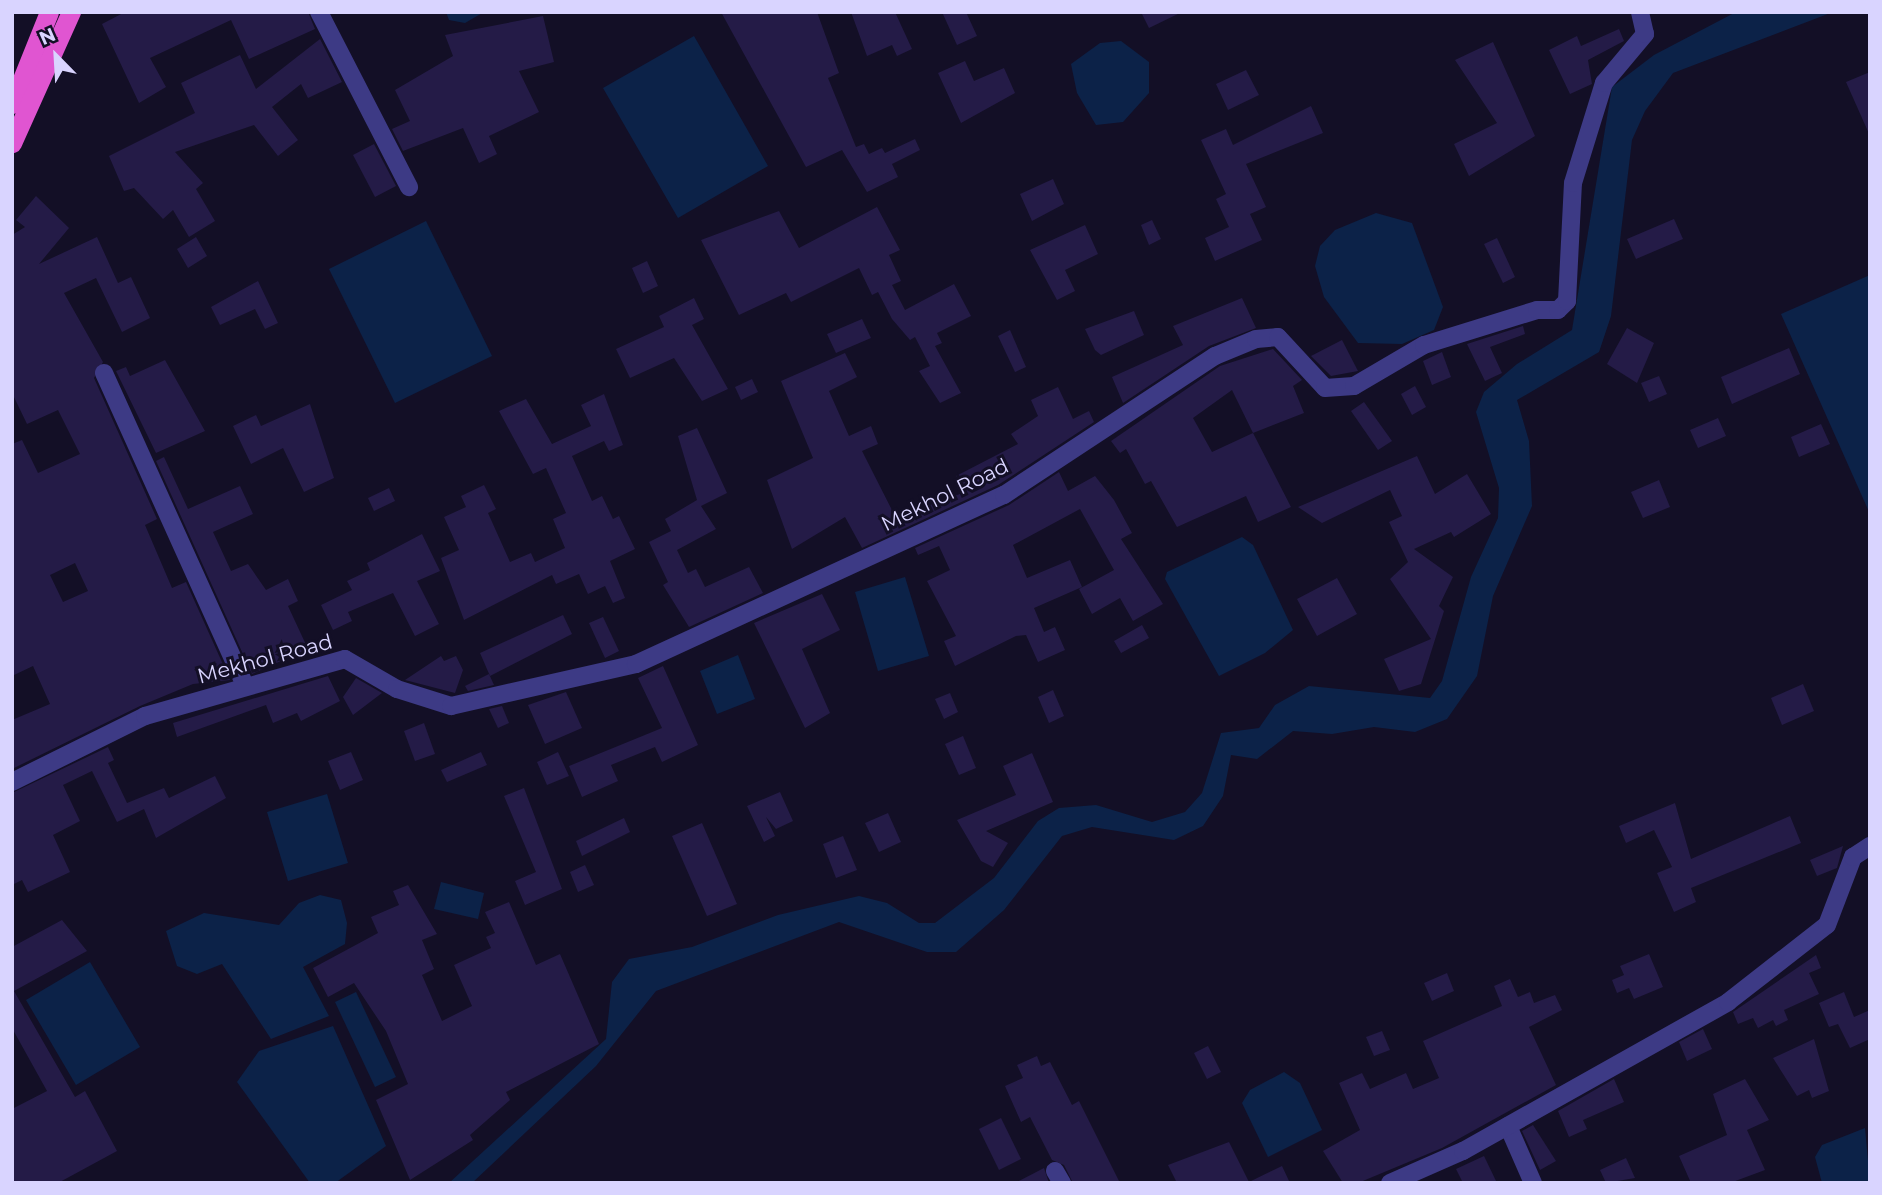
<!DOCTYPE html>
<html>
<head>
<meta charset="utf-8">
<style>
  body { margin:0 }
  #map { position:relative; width:1882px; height:1195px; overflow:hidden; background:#130f26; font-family:Montserrat,sans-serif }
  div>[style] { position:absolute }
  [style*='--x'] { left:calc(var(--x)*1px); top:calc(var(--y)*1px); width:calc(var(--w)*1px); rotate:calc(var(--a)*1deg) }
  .water>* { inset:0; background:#0c2248 }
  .building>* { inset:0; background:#241b47 }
  .minor>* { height:18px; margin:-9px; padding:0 9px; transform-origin:9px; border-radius:9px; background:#3d3a85 }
  .tertiary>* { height:18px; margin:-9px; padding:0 9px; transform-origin:9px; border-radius:9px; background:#3d3a85 }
  .trunk>* { height:19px; margin:-9.5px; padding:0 9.5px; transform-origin:9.5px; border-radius:9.5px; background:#e055d1 }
  span { translate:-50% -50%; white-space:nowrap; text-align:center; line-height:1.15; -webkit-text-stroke:6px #130f26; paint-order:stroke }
  .street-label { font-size:21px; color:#d9d4ff }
  .frame { position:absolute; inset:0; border:14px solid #d9d4ff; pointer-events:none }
  .north { position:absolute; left:21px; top:21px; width:70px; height:70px; -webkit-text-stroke:5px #130f26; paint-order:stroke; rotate:336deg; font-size:19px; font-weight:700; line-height:28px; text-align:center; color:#d9d4ff }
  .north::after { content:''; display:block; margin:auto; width:24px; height:32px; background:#d9d4ff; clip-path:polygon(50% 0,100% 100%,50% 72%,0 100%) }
</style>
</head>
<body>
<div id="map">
  <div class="water">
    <div style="clip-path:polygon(446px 12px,484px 12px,465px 23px,449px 20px)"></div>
    <div style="clip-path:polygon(1736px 12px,1833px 12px,1673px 73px,1645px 111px,1632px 140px,1611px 316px,1599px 352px,1517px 400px,1529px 441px,1532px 506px,1493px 596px,1477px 676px,1447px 719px,1415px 732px,1374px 727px,1332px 734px,1293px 731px,1257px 759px,1231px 755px,1223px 796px,1203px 826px,1174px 840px,1092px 827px,1062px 836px,1004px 910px,956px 952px,927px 952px,839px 922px,656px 991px,596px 1066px,472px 1183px,449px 1183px,606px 1039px,612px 982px,629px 959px,692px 947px,778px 915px,859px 896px,887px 903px,919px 923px,935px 923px,994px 878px,1038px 821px,1059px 808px,1096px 805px,1152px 822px,1185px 812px,1202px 793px,1221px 733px,1259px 728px,1275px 705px,1309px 686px,1430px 698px,1442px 681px,1471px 577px,1498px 518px,1499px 488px,1476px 412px,1484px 392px,1517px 364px,1572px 330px,1612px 87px,1654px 55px)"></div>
    <div style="clip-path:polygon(694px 36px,768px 166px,678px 218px,603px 88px)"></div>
    <div style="clip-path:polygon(1121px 41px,1149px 62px,1149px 93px,1123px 122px,1096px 125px,1077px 93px,1071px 64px,1100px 43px)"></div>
    <div style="clip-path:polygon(1376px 213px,1412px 223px,1443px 307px,1434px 330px,1402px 344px,1358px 343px,1324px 297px,1315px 266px,1320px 246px,1335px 230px)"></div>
    <div style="clip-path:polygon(426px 221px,492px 356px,395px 403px,329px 269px)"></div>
    <div style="clip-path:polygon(1870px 275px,1870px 514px,1781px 314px)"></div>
    <div style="clip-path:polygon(1242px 537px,1253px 545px,1293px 630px,1265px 653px,1219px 676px,1165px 579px,1167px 572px)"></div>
    <div style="clip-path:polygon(905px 577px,929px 656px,878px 671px,855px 592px)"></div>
    <div style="clip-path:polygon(738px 655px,755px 699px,717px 714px,700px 671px)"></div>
    <div style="clip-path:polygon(327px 794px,348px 863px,288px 881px,267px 812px)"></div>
    <div style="clip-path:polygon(441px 882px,484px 893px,478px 919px,434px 909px)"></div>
    <div style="clip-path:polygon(320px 895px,341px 900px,347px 923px,345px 944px,303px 967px,329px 1016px,271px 1039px,222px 964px,197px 974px,177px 966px,166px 931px,204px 913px,279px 925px,299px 903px)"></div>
    <div style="clip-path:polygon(90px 962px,140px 1047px,76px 1085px,26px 1000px)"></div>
    <div style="clip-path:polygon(356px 992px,396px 1077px,375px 1087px,335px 1002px)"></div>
    <div style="clip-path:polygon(333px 1026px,386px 1146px,335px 1183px,310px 1183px,237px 1082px,259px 1051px)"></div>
    <div style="clip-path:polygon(1284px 1072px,1300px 1083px,1322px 1130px,1268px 1157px,1242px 1103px,1250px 1090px)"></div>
    <div style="clip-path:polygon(1865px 1128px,1870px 1183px,1822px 1183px,1815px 1157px,1822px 1145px)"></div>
  </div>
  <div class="building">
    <div style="clip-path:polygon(125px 12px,308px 12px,315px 29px,249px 59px,231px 20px,150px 58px,166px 87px,139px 103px,102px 24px)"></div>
    <div style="clip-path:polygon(721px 12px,817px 12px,839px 73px,828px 78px,856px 147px,864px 144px,869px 154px,882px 148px,885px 153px,915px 139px,920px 150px,892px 164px,898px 177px,867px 192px,842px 150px,806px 167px)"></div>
    <div style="clip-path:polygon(851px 12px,895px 12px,912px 49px,897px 56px,892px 45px,867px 56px)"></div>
    <div style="clip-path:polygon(942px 12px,966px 12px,977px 36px,957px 45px)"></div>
    <div style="clip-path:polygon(1141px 12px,1182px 12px,1149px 28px)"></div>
    <div style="clip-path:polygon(543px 16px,554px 62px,519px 71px,539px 112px,489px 136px,497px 154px,479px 163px,463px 128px,403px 151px,392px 129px,410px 121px,395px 90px,453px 56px,445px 35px)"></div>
    <div style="clip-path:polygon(1619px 29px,1624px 41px,1588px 60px,1592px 84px,1570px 94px,1549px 50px,1577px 36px,1581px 46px)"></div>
    <div style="clip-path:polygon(320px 39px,342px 82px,308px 98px,301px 84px,272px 107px,298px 140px,278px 156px,254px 125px,175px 152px,203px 183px,196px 189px,215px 221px,189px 237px,173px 210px,163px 219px,134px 188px,124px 191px,109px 156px,195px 113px,181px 83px,240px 55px,256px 89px)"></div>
    <div style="clip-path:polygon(1493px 42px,1535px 136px,1469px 176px,1454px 144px,1497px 123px,1455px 60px)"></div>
    <div style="clip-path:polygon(965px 61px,974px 81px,1004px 68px,1015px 93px,961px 123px,938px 73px)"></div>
    <div style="clip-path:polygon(1246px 70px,1259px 95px,1228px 110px,1216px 84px)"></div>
    <div style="clip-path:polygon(1870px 72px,1870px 136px,1846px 82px)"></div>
    <div style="clip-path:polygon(1311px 106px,1323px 133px,1246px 164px,1266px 207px,1250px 214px,1262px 240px,1215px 261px,1205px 238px,1229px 227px,1216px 199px,1226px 194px,1201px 140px,1226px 129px,1233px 145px)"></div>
    <div style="clip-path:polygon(374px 144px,396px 186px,375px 197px,353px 155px)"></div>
    <div style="clip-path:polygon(1053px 179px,1064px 204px,1032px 221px,1020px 194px)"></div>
    <div style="clip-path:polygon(evenodd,36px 196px,69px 228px,39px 264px,97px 237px,118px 283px,131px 277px,150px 318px,122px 332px,96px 278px,64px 293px,103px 362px,94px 378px,157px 519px,145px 525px,172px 588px,186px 582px,230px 680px,193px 684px,140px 706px,12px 769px,12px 720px,50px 704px,33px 666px,12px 676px,12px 444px,22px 440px,38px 473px,80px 454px,58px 410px,27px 424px,12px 393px,12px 235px,25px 227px,16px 220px,36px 196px,75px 563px,88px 591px,63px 602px,50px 575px,75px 563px)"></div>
    <div style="clip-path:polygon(877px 207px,900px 250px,889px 255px,901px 281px,892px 285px,905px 310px,954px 284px,971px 316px,937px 333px,942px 343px,935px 346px,961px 393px,940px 403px,919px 371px,930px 366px,915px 337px,910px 340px,892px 319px,878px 292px,872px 295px,859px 268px,791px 302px,786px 293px,739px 315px,701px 240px,779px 211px,799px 248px)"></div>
    <div style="clip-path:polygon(1674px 219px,1683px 239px,1636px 259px,1627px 239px)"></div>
    <div style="clip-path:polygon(1152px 220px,1161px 239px,1149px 245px,1141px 225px)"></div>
    <div style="clip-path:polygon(1085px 225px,1098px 254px,1065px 270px,1075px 291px,1057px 300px,1030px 250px)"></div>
    <div style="clip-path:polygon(196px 237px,207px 256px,188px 268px,177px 249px)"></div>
    <div style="clip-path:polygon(1497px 238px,1515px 277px,1503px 283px,1484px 244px)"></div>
    <div style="clip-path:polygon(647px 261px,658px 286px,643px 293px,632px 268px)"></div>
    <div style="clip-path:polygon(258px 281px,278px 323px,265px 329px,255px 309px,220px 325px,211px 307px)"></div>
    <div style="clip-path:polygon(694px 298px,704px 319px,692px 325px,728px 389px,702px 401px,674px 358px,630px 378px,616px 349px,664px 327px,659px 316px)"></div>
    <div style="clip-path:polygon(1242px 298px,1256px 328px,1209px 346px,1123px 403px,1112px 377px,1183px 345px,1173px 326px)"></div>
    <div style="clip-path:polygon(1134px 311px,1144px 335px,1101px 355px,1095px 350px,1085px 329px)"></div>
    <div style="clip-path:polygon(862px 319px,871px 338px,836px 353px,827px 334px)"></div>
    <div style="clip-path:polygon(1523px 326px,1525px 334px,1490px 347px,1502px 373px,1485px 381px,1467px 344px)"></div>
    <div style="clip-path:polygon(1627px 328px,1654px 343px,1637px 383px,1607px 364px)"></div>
    <div style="clip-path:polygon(1010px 330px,1026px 367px,1015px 372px,998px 336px)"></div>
    <div style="clip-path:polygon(1342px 340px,1358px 371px,1331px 376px,1311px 356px)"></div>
    <div style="clip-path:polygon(1789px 348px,1800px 374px,1732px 404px,1721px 377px)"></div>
    <div style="clip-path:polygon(1273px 349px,1302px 380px,1293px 386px,1304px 413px,1253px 433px,1232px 390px,1193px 418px,1212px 452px,1253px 433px,1291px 507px,1258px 522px,1246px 496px,1177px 527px,1151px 481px,1145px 484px,1126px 449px,1120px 453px,1111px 441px,1220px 366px)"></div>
    <div style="clip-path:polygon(1442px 352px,1451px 377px,1432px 385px,1423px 361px)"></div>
    <div style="clip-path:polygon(845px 353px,857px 377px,829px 391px,849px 436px,871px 426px,878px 444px,862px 451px,896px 518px,964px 492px,956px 476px,1018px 444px,1011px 434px,1038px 416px,1031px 400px,1058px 387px,1073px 419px,1089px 411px,1094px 422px,998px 485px,862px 548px,845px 517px,792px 549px,767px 480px,813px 458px,781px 381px)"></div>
    <div style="clip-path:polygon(165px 360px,205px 431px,156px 453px,116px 371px,126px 367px,130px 376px)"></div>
    <div style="clip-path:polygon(1659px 376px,1667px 394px,1649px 402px,1641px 383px)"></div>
    <div style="clip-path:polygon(752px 379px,758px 392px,741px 400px,735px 387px)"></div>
    <div style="clip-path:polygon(1415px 386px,1426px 407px,1412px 415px,1401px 394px)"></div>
    <div style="clip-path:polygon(604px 394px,623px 445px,609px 451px,604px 441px,572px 456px,592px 501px,602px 496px,613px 519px,619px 516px,635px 549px,610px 561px,625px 598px,613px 603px,605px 586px,588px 594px,579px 574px,556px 584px,552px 575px,464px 620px,441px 558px,459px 550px,444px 517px,466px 507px,461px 496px,484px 485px,496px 509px,488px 513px,510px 562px,531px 553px,535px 562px,565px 548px,553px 519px,566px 513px,546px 468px,533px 474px,499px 411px,526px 399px,552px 444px,591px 426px,581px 405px)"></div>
    <div style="clip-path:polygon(1364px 402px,1392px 441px,1378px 450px,1351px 411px)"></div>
    <div style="clip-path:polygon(310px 404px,334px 478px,304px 492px,283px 448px,251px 464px,233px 426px,256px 415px,261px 426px)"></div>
    <div style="clip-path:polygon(1718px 418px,1726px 436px,1698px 448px,1690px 430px)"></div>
    <div style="clip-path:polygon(1821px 424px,1830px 444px,1799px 457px,1791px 437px)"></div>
    <div style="clip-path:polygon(697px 428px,727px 493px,701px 506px,716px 529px,677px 550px,688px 573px,696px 569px,705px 587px,749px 567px,763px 593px,689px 627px,663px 585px,668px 582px,649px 542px,671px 531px,665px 519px,697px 500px,678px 436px)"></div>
    <div style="clip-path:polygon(1417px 456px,1435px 494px,1467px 474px,1491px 514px,1454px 537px,1451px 532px,1414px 549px,1453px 577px,1439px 606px,1444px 611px,1421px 684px,1399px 691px,1384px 659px,1431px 639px,1390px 579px,1408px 562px,1389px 522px,1402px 516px,1390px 490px,1322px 523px,1298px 507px)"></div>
    <div style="clip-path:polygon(164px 457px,188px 509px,240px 486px,253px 514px,213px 532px,231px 571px,248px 564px,266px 590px,288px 579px,298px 601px,288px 606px,308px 649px,252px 674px,156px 461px)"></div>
    <div style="clip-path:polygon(1059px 472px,1068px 491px,1095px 476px,1114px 500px,1132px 533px,1121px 539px,1163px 604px,1133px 621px,1120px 598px,1092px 614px,1079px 589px,1114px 570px,1080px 509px,1013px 545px,1027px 578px,1070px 560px,1082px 587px,1034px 608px,1044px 632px,1055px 627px,1065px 650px,1038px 662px,1026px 635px,1016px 636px,955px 666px,944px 641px,956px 636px,927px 581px,950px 570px,939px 546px,918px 555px,915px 548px,1009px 505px)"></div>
    <div style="clip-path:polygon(1659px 480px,1670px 507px,1643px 518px,1631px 492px)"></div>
    <div style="clip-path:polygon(389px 488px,395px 501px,374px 511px,368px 498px)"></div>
    <div style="clip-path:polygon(422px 534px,440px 571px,417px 581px,439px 624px,415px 636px,393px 593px,348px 612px,352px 621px,333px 630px,321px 605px,352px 590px,347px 581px,370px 570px,367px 563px)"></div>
    <div style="clip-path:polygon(1337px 578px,1357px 614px,1317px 636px,1297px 599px)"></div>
    <div style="clip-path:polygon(822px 594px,840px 630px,802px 649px,830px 713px,805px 728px,754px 623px)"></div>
    <div style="clip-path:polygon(563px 615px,572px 634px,490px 676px,480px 653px)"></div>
    <div style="clip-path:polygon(603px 617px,619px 651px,605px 658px,589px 623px)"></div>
    <div style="clip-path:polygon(1142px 625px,1149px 638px,1121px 653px,1114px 641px)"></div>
    <div style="clip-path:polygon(441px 656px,444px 661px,456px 656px,463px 670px,455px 693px,405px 680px)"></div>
    <div style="clip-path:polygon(663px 666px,698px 745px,662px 762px,655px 747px,611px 765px,618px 781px,582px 797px,569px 766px,662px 728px,638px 678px)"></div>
    <div style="clip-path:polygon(489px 674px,494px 685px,468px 691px,465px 686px)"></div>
    <div style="clip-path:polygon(328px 676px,340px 701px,301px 721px,297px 713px,273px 723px,266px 705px,177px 737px,173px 723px)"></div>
    <div style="clip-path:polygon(356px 678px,382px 693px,353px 715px,343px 697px)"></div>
    <div style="clip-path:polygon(1803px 684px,1814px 711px,1782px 725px,1771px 698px)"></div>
    <div style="clip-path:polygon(1053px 690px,1064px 716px,1049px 723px,1038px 697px)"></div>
    <div style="clip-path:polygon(566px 692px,582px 728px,545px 744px,528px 705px)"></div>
    <div style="clip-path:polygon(950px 693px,958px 712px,944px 719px,935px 699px)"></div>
    <div style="clip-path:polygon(502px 706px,509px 723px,498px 728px,489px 709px)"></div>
    <div style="clip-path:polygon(424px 723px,435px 754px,415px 761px,404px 731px)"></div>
    <div style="clip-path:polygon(963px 736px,976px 768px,959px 775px,945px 744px)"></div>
    <div style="clip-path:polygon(108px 747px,114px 760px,108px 763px,127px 803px,164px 788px,169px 798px,215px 776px,226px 798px,156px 838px,144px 809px,117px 822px,92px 771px,63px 785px,80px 821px,53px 835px,70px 872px,28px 892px,22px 880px,12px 885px,12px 793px)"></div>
    <div style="clip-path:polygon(351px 752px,363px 780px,340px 790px,328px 761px)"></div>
    <div style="clip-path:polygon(481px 752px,487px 765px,447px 782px,441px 770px)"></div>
    <div style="clip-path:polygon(558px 752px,569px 776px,547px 785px,537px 762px)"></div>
    <div style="clip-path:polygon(1032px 753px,1053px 802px,986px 831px,1008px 843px,993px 867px,981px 861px,957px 820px,1016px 795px,1003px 766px)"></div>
    <div style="clip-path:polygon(524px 788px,562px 889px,525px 905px,515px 881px,536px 872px,504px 796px)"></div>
    <div style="clip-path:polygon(780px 792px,793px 821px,776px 829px,766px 817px,775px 836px,764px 842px,747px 806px)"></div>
    <div style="clip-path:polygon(1675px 803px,1691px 859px,1790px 816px,1801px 843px,1691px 888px,1696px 902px,1674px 912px,1657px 873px,1672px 867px,1654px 830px,1626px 843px,1619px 826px)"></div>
    <div style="clip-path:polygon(888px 813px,901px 842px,879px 852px,865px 823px)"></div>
    <div style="clip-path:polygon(624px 818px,630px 832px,582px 856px,576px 841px)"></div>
    <div style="clip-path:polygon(702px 823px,737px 904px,707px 916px,672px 836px)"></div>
    <div style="clip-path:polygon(843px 836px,857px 870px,836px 878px,823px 844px)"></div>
    <div style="clip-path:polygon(1843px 846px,1837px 868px,1817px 876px,1810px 860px)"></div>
    <div style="clip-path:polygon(585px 865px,594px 885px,578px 892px,570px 872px)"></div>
    <div style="clip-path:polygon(408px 885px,437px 934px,422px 940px,434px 969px,422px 975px,442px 1021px,472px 1006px,454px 965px,491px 948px,486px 937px,495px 933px,485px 912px,509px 902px,536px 965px,560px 954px,599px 1044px,506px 1092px,510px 1100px,470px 1135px,473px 1140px,410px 1180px,376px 1100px,408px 1084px,386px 1031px,354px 983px,328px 997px,313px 968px,378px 933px,371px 917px,399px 905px,393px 891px)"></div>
    <div style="clip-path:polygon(62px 920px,87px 951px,14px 991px,75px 1097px,85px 1091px,117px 1151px,58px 1183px,12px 1183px,12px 1109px,47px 1091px,12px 1028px,12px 947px)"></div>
    <div style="clip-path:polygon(1649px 954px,1663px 987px,1634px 999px,1629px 988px,1617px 993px,1612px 980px,1624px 975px,1620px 966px)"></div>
    <div style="clip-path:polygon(1816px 955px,1821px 968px,1809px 973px,1819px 994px,1784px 1010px,1788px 1020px,1776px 1026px,1773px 1020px,1758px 1028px,1753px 1018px,1738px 1024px,1733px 1012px)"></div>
    <div style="clip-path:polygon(1447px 973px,1454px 991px,1432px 1001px,1424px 983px)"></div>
    <div style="clip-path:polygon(1510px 979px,1518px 997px,1530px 992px,1534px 1003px,1555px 995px,1562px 1010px,1529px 1027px,1556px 1085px,1442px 1148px,1358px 1183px,1343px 1183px,1323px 1151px,1360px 1130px,1339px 1083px,1362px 1073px,1370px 1089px,1406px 1073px,1413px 1089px,1439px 1078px,1423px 1041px,1502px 1006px,1494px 986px)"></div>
    <div style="clip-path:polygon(1844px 992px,1854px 1017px,1870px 1010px,1870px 1039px,1850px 1048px,1838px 1024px,1829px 1027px,1819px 1003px)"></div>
    <div style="clip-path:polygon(1703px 1029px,1712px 1049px,1687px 1061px,1679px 1042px)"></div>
    <div style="clip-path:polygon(1382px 1031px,1390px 1050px,1374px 1056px,1366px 1037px)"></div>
    <div style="clip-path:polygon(1814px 1039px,1829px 1091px,1812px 1098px,1809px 1090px,1797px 1096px,1773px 1058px)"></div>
    <div style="clip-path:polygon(1208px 1046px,1221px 1072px,1207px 1079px,1194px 1053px)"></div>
    <div style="clip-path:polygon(1037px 1056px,1041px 1066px,1050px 1062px,1072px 1105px,1079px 1101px,1120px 1183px,1073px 1183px,1064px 1165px,1052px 1160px,1030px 1117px,1021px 1122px,1005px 1086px,1023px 1078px,1017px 1065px)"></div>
    <div style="clip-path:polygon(1614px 1079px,1624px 1102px,1583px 1120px,1587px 1129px,1569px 1137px,1558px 1111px)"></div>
    <div style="clip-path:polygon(1745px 1079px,1769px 1120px,1747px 1130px,1765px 1170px,1730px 1183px,1691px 1183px,1679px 1156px,1727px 1135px,1713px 1094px)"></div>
    <div style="clip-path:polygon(1001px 1118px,1021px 1159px,999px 1170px,979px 1129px)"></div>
    <div style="clip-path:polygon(1533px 1125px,1556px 1161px,1540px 1170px,1522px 1131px)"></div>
    <div style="clip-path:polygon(1229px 1142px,1249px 1182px,1282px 1166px,1290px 1183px,1177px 1183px,1168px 1165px)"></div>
    <div style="clip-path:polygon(1484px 1156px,1497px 1183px,1463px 1183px,1456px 1169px)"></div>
    <div style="clip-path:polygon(1626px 1158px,1635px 1178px,1606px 1183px,1600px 1170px)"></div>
    <div style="clip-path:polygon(1044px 1168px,1049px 1183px,1015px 1183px)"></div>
  </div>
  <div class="minor">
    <div style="--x:319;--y:12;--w:197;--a:62.8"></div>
    <div style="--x:104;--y:373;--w:342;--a:65.7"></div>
    <div style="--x:1508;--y:1126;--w:62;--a:66.3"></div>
    <div style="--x:1055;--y:1171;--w:14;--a:60"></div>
    <div style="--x:1390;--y:1183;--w:80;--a:-23.7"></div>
    <div style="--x:1463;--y:1151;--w:304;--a:-29.3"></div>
    <div style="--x:1728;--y:1002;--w:125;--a:-37.9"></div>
    <div style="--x:1827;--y:925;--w:73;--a:-69.1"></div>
    <div style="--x:1853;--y:857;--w:20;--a:-33"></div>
  </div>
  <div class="tertiary">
    <div style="--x:12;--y:782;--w:148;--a:-26.4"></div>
    <div style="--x:145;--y:716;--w:208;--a:-15.9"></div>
    <div style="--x:345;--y:659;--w:60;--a:30"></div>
    <div style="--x:397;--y:689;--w:57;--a:17.5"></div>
    <div style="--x:451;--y:706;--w:190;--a:-12.8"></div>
    <div style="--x:636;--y:664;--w:405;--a:-24.7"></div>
    <div style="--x:1004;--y:495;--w:253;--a:-33.4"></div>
    <div style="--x:1215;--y:356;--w:44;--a:-22.5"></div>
    <div style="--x:1256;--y:339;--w:22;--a:-5"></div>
    <div style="--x:1278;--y:337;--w:69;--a:47.3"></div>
    <div style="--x:1325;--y:388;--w:29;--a:-4"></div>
    <div style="--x:1354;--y:386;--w:81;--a:-30.4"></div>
    <div style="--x:1424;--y:345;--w:118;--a:-17.2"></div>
    <div style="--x:1537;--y:310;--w:21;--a:0"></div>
    <div style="--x:1558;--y:310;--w:13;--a:-45"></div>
    <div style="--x:1567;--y:301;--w:118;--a:-87.1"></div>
    <div style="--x:1573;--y:183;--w:105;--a:-72.8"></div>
    <div style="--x:1604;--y:83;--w:64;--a:-50.1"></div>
    <div style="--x:1645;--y:34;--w:23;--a:-103"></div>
  </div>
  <div class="trunk">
    <div style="--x:12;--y:104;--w:99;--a:-68.1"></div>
    <div style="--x:12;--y:143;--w:144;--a:-65.8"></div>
  </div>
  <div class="street-label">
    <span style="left:945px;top:495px;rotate:-26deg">Mekhol Road</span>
    <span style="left:265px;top:659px;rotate:-15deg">Mekhol Road</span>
  </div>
  <div class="frame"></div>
  <div class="north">N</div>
</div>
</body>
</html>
